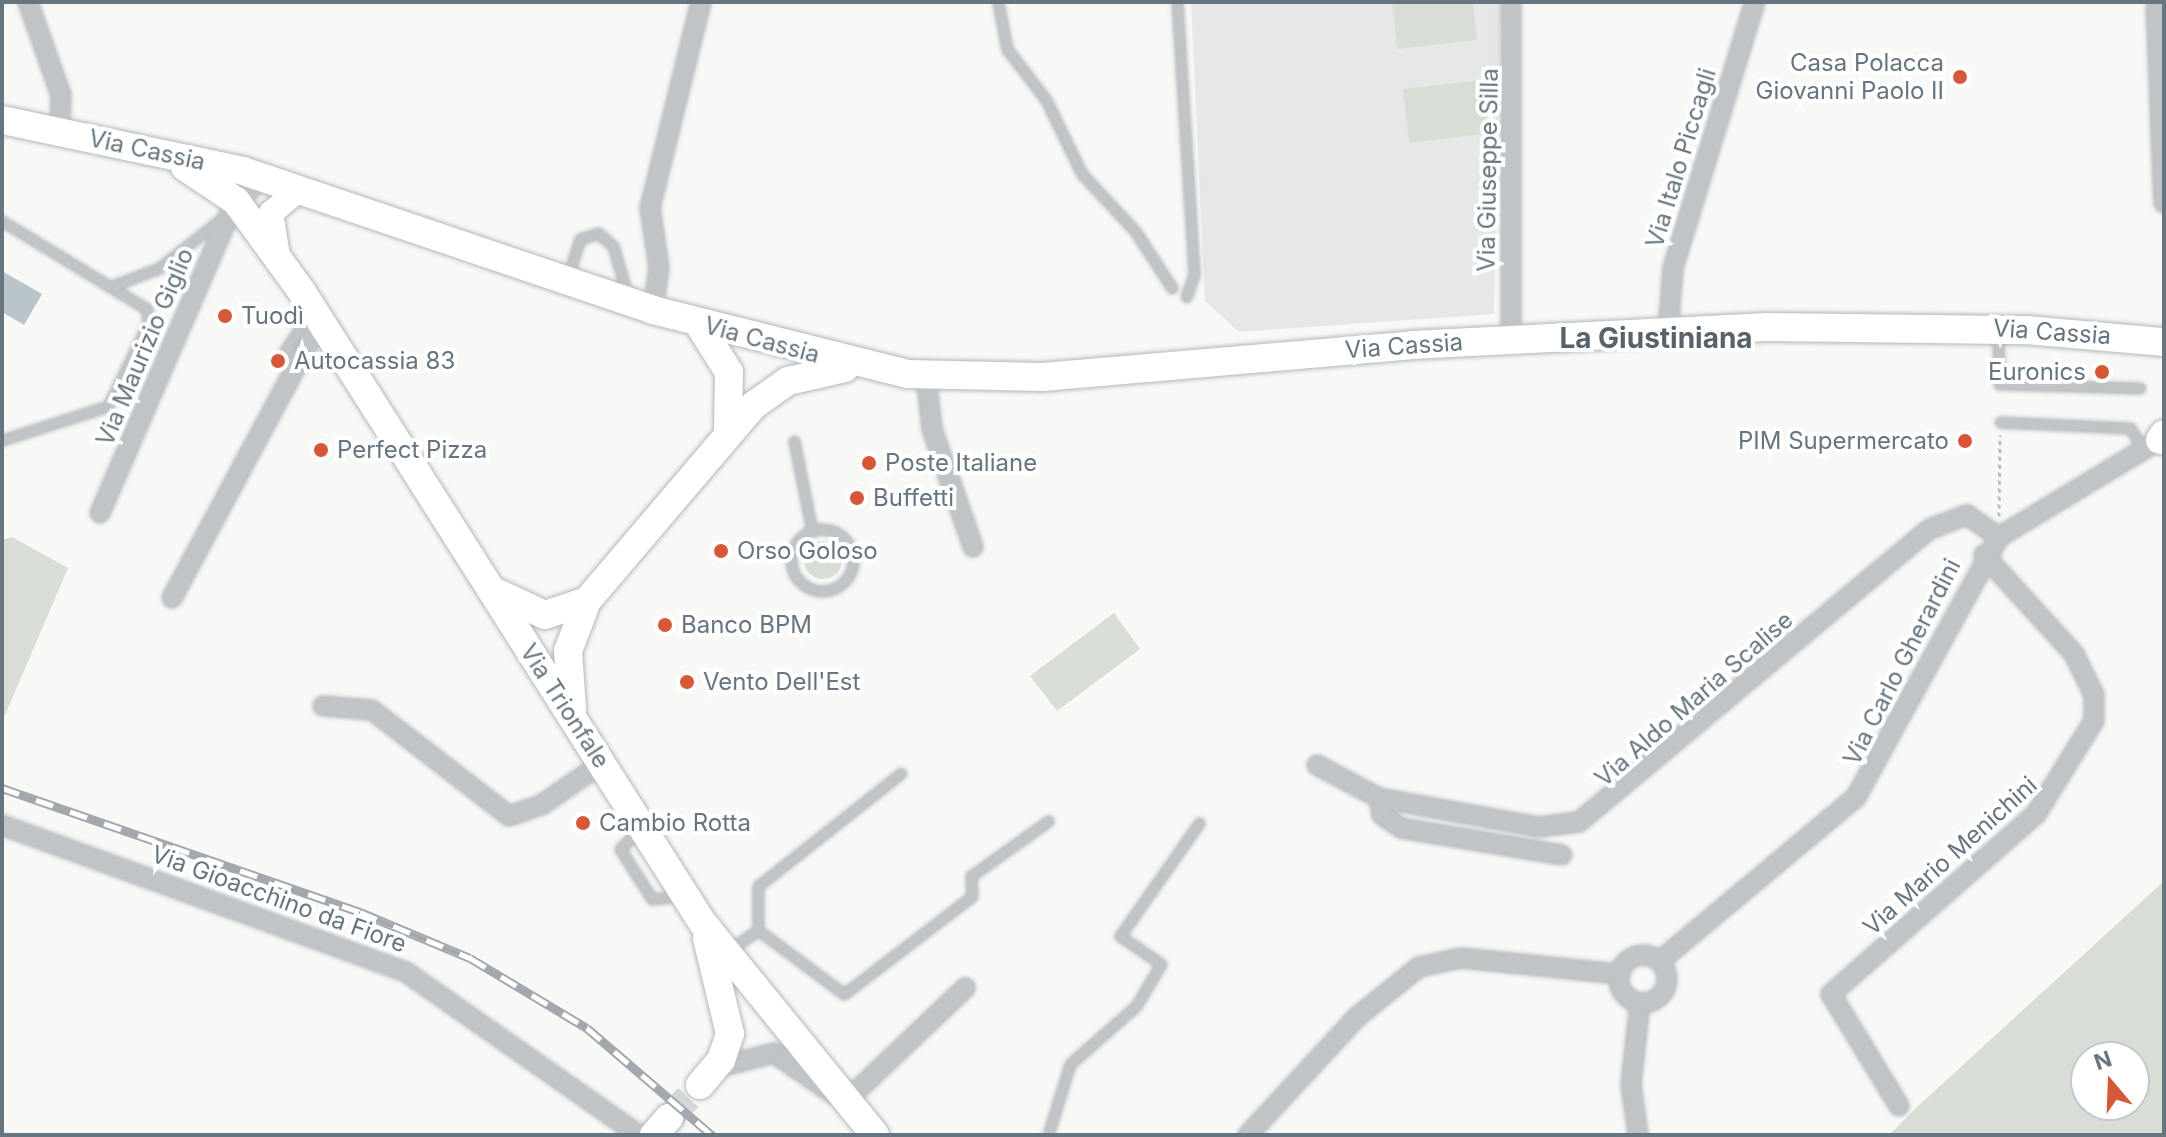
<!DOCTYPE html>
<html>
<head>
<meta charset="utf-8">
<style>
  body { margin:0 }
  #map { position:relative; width:2166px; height:1137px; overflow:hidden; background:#f8f8f6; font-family:Inter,sans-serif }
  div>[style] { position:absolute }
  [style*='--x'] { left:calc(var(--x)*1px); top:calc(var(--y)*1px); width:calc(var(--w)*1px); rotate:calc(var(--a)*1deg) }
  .built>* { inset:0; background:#e6e7e7 }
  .green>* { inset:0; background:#d8ddd5 }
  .round { border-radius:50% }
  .water>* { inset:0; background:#b9c4c8 }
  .primary-tunnel>* { height:28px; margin-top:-14px; transform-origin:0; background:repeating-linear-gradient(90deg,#d4d7d8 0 28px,transparent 0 42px) }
  .path>* { height:3px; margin-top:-1.5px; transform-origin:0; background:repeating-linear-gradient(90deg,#babdbf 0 4px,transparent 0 8px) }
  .roads { filter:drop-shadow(0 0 2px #b2b8bc) drop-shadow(0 0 2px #b2b8bc) }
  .lane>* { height:9px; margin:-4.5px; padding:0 4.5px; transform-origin:4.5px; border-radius:4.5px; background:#c0c4c7 }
  .lane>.ring { margin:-4.5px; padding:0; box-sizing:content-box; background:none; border:9px solid #c0c4c7; border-radius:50% }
  .street>* { height:18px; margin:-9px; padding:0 9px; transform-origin:9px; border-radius:9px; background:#c0c4c7 }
  .street>.ring { margin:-9px; padding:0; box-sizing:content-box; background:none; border:18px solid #c0c4c7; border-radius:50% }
  .secondary>* { height:24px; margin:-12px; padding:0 12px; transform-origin:12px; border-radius:12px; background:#fff }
  .primary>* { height:28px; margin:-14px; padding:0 14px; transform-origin:14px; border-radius:14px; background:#fff }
  .rail>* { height:9px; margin-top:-4.5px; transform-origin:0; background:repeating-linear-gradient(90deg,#fff 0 18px,#a2a8ad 0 36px); box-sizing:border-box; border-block:2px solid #a2a8ad }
  .dots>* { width:22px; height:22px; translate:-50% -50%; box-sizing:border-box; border:4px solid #fff; border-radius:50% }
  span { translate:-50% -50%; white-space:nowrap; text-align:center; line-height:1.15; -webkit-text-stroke:8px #fff; paint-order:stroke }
  .poi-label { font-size:24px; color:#66757f }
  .right { translate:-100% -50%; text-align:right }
  .left { translate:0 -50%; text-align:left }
  .street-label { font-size:24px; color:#66757f }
  .quarter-label { font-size:28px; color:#57626a; font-weight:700 }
  .frame { position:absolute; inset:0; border:4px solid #66757f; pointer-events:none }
  .north { position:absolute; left:2070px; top:1041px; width:80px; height:80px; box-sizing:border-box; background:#fff; border:2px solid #c2c8cc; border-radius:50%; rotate:341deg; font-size:22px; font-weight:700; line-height:32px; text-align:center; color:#66757f }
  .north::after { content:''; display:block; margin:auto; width:28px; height:36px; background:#d65838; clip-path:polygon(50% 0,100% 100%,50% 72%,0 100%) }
</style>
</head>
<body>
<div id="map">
  <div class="built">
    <div style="clip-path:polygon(1191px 2px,1500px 2px,1494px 314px,1239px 332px,1205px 301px)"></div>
  </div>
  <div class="green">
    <div style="clip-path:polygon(1392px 2px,1473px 2px,1477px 40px,1397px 49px)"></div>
    <div style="clip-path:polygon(1483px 80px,1489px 133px,1409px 143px,1403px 89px)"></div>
    <div style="clip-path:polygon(12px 537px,68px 568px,2px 722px,2px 540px)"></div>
    <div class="round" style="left:804px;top:541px;width:38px;height:38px"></div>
    <div style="clip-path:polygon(1114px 613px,1140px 649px,1057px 711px,1030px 676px)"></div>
    <div style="clip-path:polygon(evenodd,2164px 881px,2164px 1135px,1889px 1135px,1916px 1108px,2164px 881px,2134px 1057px,2134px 1105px,2086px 1105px,2086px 1057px,2134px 1057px)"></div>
  </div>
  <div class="water">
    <div style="clip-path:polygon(2px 271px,42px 294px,24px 325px,2px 312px)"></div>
  </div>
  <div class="primary-tunnel">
    <div style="--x:669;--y:1118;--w:45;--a:-46.8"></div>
  </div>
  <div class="path">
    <div style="--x:1999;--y:516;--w:81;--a:-89.3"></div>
  </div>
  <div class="roads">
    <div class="lane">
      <div style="--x:998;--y:2;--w:48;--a:79.2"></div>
      <div style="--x:1007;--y:49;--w:64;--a:52.6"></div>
      <div style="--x:1046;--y:100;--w:82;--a:64.1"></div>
      <div style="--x:1082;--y:174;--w:78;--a:47.1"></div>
      <div style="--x:1135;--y:231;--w:68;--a:57"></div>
      <div style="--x:1177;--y:2;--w:273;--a:86.4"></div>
      <div style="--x:1194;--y:274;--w:24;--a:109"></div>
      <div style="--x:2;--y:221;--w:170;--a:31.3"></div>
      <div style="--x:147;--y:309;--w:15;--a:86"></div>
      <div style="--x:148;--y:324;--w:91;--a:116"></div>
      <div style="--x:108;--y:406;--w:111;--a:162.2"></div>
      <div style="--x:568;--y:276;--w:39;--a:-72"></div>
      <div style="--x:580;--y:239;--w:19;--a:-18"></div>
      <div style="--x:598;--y:233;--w:20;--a:41"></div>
      <div style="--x:613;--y:246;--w:53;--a:73.6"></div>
      <div style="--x:112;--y:286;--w:50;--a:-21"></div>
      <div style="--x:159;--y:268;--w:85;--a:-38.3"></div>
      <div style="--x:1998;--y:332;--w:52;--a:88.9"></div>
      <div style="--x:1999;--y:384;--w:141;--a:1.6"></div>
      <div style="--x:283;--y:354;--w:48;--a:-57"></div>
      <div style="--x:2000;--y:422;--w:130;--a:2.6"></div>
      <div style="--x:2130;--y:428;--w:25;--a:58"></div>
      <div style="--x:794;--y:441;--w:92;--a:78.7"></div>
      <div class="ring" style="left:791px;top:529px;width:53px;height:53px"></div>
      <div style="--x:640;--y:829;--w:28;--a:135"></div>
      <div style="--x:620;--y:849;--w:59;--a:57.4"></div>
      <div style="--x:652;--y:899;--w:28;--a:-6"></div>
      <div style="--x:758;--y:930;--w:107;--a:36.7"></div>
      <div style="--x:844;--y:994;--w:161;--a:-37.4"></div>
      <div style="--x:972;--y:896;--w:20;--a:-93"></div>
      <div style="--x:971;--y:876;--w:95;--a:-35.5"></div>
      <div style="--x:758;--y:930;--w:44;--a:-90"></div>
      <div style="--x:758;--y:886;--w:182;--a:-38.3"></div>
      <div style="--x:728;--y:951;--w:37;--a:-35"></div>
      <div style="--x:1048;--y:1135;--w:74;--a:-72.8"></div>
      <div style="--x:1070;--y:1064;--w:88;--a:-41.3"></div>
      <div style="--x:1136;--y:1006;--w:49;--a:-59.2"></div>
      <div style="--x:1161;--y:964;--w:50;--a:-145.7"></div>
      <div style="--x:1120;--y:936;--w:138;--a:-55"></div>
    </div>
    <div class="street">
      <div style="--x:28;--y:2;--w:99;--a:70.5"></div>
      <div style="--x:61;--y:95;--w:37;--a:92"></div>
      <div style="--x:1511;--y:2;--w:337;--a:90"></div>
      <div style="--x:2156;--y:7;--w:196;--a:87.7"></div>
      <div style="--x:653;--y:310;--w:42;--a:-81.9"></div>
      <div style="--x:659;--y:268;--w:61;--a:-98.5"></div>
      <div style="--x:650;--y:208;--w:212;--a:-76.1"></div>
      <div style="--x:1668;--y:331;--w:63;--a:-85.5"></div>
      <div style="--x:1673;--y:268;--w:278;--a:-72.9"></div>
      <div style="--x:926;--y:376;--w:53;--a:83.5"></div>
      <div style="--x:932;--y:429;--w:125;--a:70.8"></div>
      <div style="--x:100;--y:513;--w:329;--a:-66.6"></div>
      <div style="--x:231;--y:211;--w:46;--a:-47.6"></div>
      <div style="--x:172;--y:598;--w:315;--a:-61.8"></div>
      <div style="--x:323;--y:706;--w:49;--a:4.7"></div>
      <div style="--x:372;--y:710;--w:173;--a:37.7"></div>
      <div style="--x:509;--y:816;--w:36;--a:-19"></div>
      <div style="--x:543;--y:804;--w:72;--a:-34.8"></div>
      <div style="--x:1317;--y:765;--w:70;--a:28"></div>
      <div style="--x:1379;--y:798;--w:163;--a:10.3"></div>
      <div style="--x:1539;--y:827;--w:40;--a:-7.1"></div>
      <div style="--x:1579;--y:822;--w:457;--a:-39.9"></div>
      <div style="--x:1930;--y:529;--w:40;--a:-21"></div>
      <div style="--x:1967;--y:515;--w:39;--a:35"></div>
      <div style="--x:1379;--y:798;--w:17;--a:80"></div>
      <div style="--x:1382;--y:815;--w:23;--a:34"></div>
      <div style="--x:1401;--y:828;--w:163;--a:9.5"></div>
      <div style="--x:2;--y:825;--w:430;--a:20"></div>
      <div style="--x:406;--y:972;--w:284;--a:35"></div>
      <div class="ring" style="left:1619px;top:955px;width:30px;height:30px"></div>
      <div style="--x:1660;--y:961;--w:256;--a:-39.9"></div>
      <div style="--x:1856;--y:797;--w:297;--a:-61.2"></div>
      <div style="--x:1999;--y:537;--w:193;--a:-31.2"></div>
      <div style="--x:716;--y:1068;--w:60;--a:-14.5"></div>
      <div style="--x:774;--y:1053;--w:86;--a:34.6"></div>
      <div style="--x:845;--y:1102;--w:166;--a:-43.5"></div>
      <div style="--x:1899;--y:1106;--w:131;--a:-121.3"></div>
      <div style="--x:1831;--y:994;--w:273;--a:-41.3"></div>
      <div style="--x:2036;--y:814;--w:110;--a:-58.1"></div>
      <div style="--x:2094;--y:721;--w:26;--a:-90"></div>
      <div style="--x:2094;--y:695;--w:46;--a:-116"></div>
      <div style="--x:2074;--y:654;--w:134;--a:-132.3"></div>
      <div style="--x:1248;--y:1135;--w:161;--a:-47.3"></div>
      <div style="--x:1357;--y:1017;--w:80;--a:-38.9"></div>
      <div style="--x:1419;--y:967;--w:43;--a:-12.1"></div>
      <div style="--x:1461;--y:958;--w:159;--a:5.8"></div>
      <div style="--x:1638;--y:1135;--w:51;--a:-97.8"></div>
      <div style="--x:1631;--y:1084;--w:81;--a:-83.7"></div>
    </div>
    <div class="secondary">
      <div style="--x:278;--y:256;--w:44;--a:-99.2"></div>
      <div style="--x:271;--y:213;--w:35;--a:-40"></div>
    </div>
    <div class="primary">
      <div style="--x:2;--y:120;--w:246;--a:11.9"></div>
      <div style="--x:243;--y:171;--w:433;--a:18.7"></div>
      <div style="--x:653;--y:310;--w:263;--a:14.1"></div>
      <div style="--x:908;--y:374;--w:134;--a:1.3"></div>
      <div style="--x:1042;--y:377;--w:371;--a:-4.9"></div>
      <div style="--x:1412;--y:345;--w:356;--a:-2.9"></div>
      <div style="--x:1768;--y:327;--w:258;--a:0.7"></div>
      <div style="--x:2026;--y:330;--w:139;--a:5"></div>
      <div style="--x:185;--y:167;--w:61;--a:33.7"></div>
      <div style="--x:236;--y:201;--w:112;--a:54"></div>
      <div style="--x:302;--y:292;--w:746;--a:57.59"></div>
      <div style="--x:702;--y:922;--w:274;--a:50.9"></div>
      <div style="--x:698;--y:323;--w:58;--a:57.7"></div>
      <div style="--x:729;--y:372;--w:60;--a:91"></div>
      <div style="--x:2160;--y:440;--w:7;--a:-56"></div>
      <div style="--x:493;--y:591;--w:57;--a:24.8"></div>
      <div style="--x:545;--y:615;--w:44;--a:-18.4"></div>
      <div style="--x:572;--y:709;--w:58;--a:-93.9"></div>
      <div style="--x:568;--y:651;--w:53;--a:-69.2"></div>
      <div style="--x:587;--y:601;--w:257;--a:-49.6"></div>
      <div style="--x:754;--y:405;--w:42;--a:-35.2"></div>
      <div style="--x:788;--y:381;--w:58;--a:-12.8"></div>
      <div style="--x:700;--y:1085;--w:33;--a:-50"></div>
      <div style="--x:721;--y:1060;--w:28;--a:-71"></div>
      <div style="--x:730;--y:1034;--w:99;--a:-103.5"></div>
      <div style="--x:654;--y:1135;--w:23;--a:-49"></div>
    </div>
  </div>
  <div class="rail">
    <div style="--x:2;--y:788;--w:379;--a:19.1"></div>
    <div style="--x:360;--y:912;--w:119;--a:22.7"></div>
    <div style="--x:470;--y:958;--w:136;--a:30.9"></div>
    <div style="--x:587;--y:1028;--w:165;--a:40.6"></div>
  </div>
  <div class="dots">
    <div style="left:1960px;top:77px;background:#d65838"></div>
    <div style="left:225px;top:316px;background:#d65838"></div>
    <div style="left:278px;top:361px;background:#d65838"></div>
    <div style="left:2102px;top:372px;background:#d65838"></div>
    <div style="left:1965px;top:441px;background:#d65838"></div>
    <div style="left:321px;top:450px;background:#d65838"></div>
    <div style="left:869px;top:463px;background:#d65838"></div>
    <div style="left:857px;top:498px;background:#d65838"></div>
    <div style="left:721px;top:551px;background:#d65838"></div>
    <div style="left:665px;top:625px;background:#d65838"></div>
    <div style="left:687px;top:682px;background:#d65838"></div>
    <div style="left:583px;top:823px;background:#d65838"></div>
  </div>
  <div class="poi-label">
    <span class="right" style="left:1944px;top:77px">Casa Polacca<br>Giovanni Paolo II</span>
    <span class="left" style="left:241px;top:316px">Tuodì</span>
    <span class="left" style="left:294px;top:361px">Autocassia 83</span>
    <span class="right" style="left:2086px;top:372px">Euronics</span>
    <span class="right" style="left:1949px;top:441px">PIM Supermercato</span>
    <span class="left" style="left:337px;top:450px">Perfect Pizza</span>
    <span class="left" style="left:885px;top:463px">Poste Italiane</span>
    <span class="left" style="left:873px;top:498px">Buffetti</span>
    <span class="left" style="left:737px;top:551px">Orso Goloso</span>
    <span class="left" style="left:681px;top:625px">Banco BPM</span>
    <span class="left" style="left:703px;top:682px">Vento Dell'Est</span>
    <span class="left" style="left:599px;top:823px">Cambio Rotta</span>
  </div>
  <div class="street-label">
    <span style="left:147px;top:150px;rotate:12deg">Via Cassia</span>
    <span style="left:1681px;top:158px;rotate:-73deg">Via Italo Piccagli</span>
    <span style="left:1488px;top:170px;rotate:-89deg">Via Giuseppe Silla</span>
    <span style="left:2052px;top:332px;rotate:4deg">Via Cassia</span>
    <span style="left:762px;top:340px;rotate:15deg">Via Cassia</span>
    <span style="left:1404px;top:346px;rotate:-4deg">Via Cassia</span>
    <span style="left:145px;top:347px;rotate:-67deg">Via Maurizio Giglio</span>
    <span style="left:1902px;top:662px;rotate:-63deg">Via Carlo Gherardini</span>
    <span style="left:1694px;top:699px;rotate:-41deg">Via Aldo Maria Scalise</span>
    <span style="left:565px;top:706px;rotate:57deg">Via Trionfale</span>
    <span style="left:1950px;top:856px;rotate:-42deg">Via Mario Menichini</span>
    <span style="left:279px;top:899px;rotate:20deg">Via Gioacchino da Fiore</span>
  </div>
  <div class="quarter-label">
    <span style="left:1656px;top:338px">La Giustiniana</span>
  </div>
  <div class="frame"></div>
  <div class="north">N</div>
</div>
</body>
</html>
